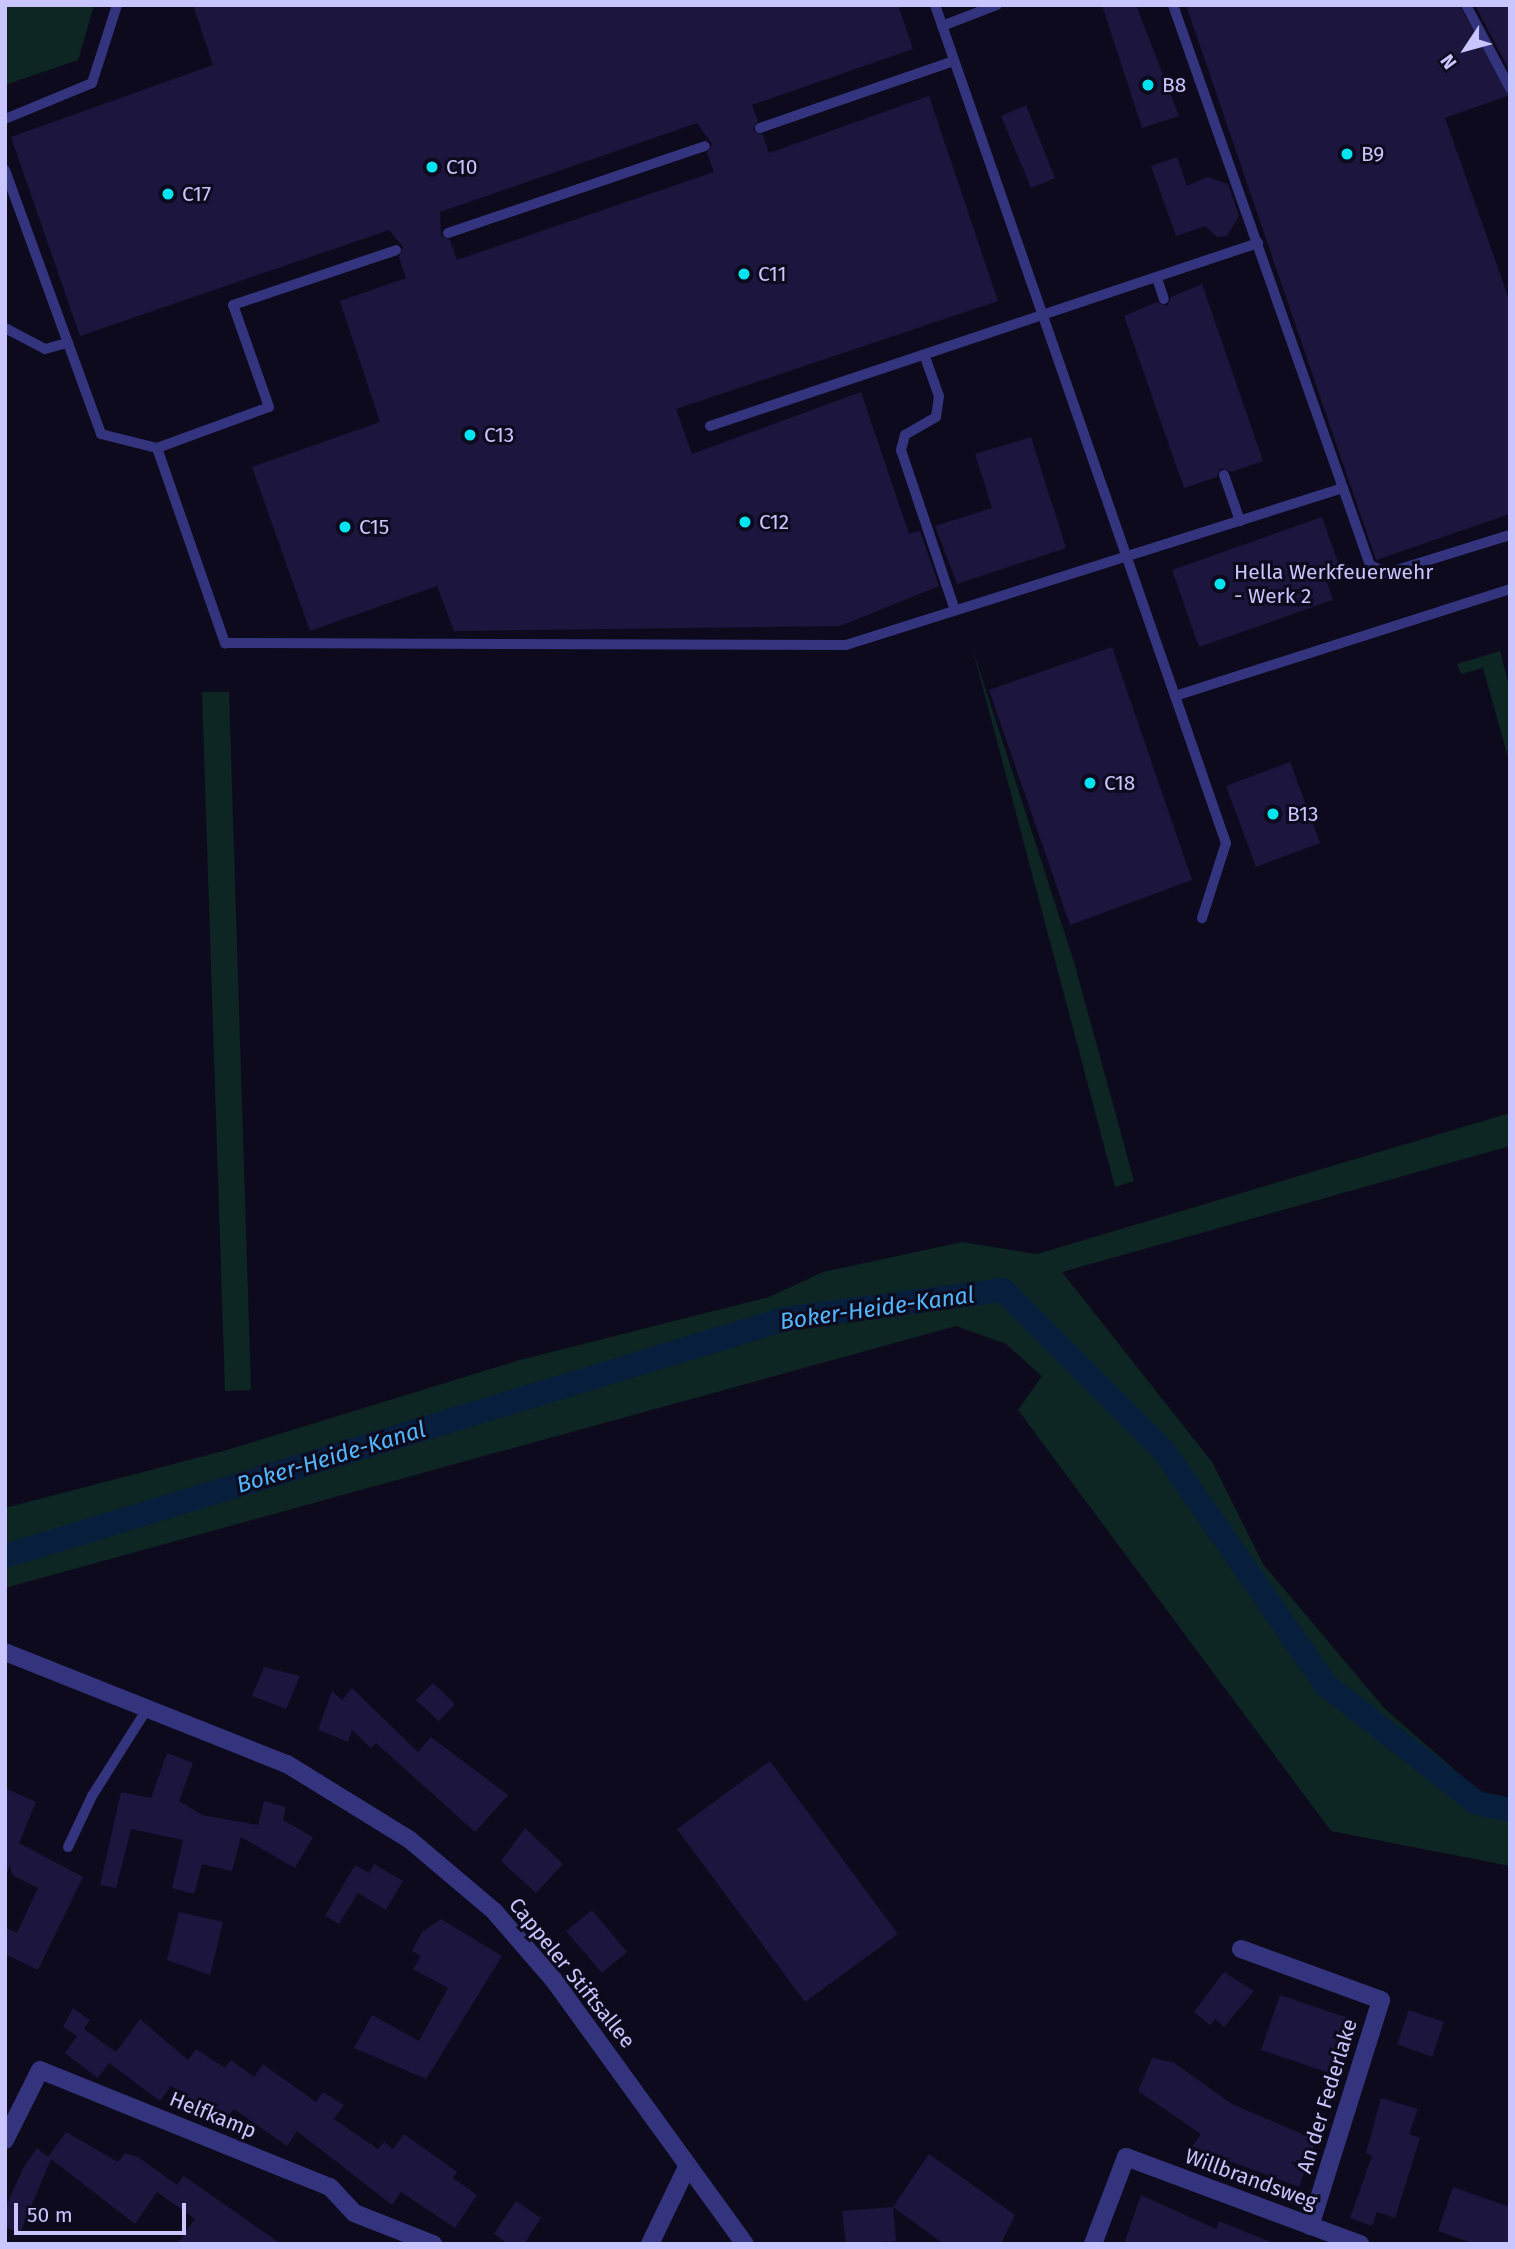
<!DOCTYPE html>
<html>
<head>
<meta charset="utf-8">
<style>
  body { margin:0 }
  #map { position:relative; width:1515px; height:2249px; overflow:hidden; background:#0c0a1c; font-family:"Fira Sans",sans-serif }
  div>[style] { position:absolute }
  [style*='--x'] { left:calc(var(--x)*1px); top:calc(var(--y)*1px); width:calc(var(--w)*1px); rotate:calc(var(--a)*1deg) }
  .green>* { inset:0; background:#0d2624 }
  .canal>* { height:24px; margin:-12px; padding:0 12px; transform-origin:12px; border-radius:12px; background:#081e3d }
  .building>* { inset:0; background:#1c163e }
  .lane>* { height:10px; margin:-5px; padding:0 5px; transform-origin:5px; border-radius:5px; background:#33347d }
  .street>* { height:18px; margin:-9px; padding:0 9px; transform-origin:9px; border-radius:9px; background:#33347d }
  .dots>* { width:19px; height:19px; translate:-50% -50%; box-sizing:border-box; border:4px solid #0c0a1c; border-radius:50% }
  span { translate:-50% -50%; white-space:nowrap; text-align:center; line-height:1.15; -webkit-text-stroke:6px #0c0a1c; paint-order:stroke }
  .poi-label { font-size:21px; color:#c9c5ff }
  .left { translate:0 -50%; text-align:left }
  .street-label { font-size:21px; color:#c9c5ff }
  .water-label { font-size:23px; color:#53b7ff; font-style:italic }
  .frame { position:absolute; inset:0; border:7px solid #c9c5ff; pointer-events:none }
  .north { position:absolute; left:1431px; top:14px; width:70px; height:70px; -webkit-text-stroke:5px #0c0a1c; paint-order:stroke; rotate:234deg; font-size:19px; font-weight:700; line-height:28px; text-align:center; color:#c9c5ff }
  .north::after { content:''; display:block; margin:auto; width:24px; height:32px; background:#c9c5ff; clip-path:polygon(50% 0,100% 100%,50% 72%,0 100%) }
  .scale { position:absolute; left:14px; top:2203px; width:172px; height:32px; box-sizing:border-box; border:4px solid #c9c5ff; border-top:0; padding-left:9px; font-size:21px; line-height:24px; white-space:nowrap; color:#c9c5ff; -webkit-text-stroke:5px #0c0a1c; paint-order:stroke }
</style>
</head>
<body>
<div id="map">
  <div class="green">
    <div style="clip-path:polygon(5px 5px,94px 5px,78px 60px,5px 85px)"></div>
    <div style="clip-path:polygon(972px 647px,1074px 962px,1134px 1181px,1115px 1187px)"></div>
    <div style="clip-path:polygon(1500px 651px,1510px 690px,1510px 764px,1483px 668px,1461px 674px,1457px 664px)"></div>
    <div style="clip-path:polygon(202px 692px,229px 692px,251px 1390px,225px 1391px)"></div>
    <div style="clip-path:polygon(1510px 1113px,1510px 1146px,1062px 1272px,1212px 1462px,1263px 1564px,1385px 1709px,1486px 1797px,1510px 1803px,1510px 1866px,1331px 1831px,1018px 1410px,1042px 1376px,1006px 1344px,956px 1326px,5px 1588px,5px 1508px,227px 1450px,520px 1360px,769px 1297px,823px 1272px,962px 1242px,1037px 1254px)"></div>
  </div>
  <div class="canal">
    <div style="--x:5;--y:1556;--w:815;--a:-16.9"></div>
    <div style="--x:785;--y:1319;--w:220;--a:-7.6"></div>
    <div style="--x:1003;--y:1290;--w:228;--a:45"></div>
    <div style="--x:1164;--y:1451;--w:285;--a:55.3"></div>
    <div style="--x:1326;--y:1685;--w:192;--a:38"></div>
    <div style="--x:1477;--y:1803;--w:34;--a:12"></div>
  </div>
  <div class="building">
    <div style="clip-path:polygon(evenodd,193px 5px,898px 5px,913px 49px,752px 105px,758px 121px,753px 130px,763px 135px,769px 153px,929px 96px,998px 301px,676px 409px,692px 454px,861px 392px,909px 534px,920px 531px,939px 586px,840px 626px,454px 631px,437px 586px,310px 631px,252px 467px,380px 422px,340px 301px,406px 278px,399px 257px,403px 247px,389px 230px,80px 336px,11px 137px,213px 65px,193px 5px,697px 123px,712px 144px,707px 153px,714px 172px,457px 260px,450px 240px,441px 236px,440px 212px,697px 123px)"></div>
    <div style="clip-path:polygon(1102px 5px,1136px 5px,1179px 116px,1142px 128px)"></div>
    <div style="clip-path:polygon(1186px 5px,1459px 5px,1510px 95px,1445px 118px,1510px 302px,1510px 514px,1376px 560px)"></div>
    <div style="clip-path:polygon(1475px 5px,1510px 5px,1510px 72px)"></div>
    <div style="clip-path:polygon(1026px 105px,1055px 178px,1031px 188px,1001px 116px)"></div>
    <div style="clip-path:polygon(1177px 157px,1187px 186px,1207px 177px,1228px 184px,1239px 216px,1227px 236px,1217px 237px,1205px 226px,1176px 236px,1151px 166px)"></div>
    <div style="clip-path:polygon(1202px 284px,1263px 461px,1231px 472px,1221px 468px,1217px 477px,1184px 488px,1124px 316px,1157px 302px,1167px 306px,1171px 297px)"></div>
    <div style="clip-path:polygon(1031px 437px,1066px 548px,957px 584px,935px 526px,992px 508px,975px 454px)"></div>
    <div style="clip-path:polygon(1322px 517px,1343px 577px,1327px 582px,1333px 600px,1199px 647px,1172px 570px)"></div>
    <div style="clip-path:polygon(1112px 647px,1192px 880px,1070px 925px,989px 690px)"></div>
    <div style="clip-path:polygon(1290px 762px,1320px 843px,1256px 867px,1226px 786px)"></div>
    <div style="clip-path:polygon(264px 1667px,300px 1676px,286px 1709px,252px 1696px)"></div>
    <div style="clip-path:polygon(433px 1683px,455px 1704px,439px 1721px,416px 1700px)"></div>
    <div style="clip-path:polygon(352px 1688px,418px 1752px,431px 1737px,508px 1795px,475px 1832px,376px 1743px,371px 1748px,352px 1730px,348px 1742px,318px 1730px,332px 1691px,342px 1700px)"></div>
    <div style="clip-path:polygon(167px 1753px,193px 1763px,179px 1801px,202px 1815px,258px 1825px,264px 1801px,286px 1807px,283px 1820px,313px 1837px,295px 1868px,241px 1837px,232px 1871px,202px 1864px,194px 1894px,172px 1888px,183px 1840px,131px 1829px,116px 1888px,100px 1885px,121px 1792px,151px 1798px)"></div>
    <div style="clip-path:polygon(770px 1761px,898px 1934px,805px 2002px,677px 1829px)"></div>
    <div style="clip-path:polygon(5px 1788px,36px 1802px,19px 1843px,83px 1877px,38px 1970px,5px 1954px,5px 1927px,17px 1933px,38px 1888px,12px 1875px,10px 1865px,5px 1876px)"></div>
    <div style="clip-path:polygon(525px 1828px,563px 1864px,536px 1893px,501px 1861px)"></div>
    <div style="clip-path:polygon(374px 1864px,403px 1881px,386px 1910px,358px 1893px,339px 1924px,325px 1916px,355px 1865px,369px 1873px)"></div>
    <div style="clip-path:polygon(592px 1910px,627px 1952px,602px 1973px,566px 1931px)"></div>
    <div style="clip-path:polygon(179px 1912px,223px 1922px,210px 1975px,167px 1960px)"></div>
    <div style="clip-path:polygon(441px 1919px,502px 1956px,426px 2079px,354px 2048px,372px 2015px,419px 2041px,448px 1988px,413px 1969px,421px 1956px,412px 1951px,422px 1932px)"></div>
    <div style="clip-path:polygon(1224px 1972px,1254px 1991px,1224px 2027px,1215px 2019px,1210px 2025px,1194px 2012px)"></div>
    <div style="clip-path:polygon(1280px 1995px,1357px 2021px,1338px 2076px,1261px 2050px)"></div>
    <div style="clip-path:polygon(73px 2008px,90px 2020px,84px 2029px,116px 2052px,140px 2019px,188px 2060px,196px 2049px,225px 2068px,231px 2060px,254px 2077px,263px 2064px,316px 2102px,323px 2092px,344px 2105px,334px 2119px,378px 2149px,384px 2142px,393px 2149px,404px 2134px,457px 2172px,453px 2178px,477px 2195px,455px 2228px,401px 2192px,392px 2205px,297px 2131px,287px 2146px,234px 2109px,223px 2123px,171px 2086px,160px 2101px,109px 2063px,98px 2078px,65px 2053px,77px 2036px,63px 2027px)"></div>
    <div style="clip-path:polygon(1409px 2010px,1444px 2022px,1432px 2057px,1397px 2044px)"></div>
    <div style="clip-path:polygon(1152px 2058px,1173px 2062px,1232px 2104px,1316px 2140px,1299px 2187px,1192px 2147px,1201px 2134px,1138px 2091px)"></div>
    <div style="clip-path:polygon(1381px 2098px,1418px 2109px,1409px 2134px,1420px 2138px,1395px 2218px,1377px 2212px,1372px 2226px,1350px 2218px,1372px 2156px,1366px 2153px)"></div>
    <div style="clip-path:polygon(66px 2132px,118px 2162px,125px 2153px,138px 2157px,177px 2185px,184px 2176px,281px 2244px,177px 2244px,195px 2219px,157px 2192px,135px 2224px,51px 2159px,20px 2233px,5px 2227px,5px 2208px,24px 2167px,37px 2148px,48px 2157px)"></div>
    <div style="clip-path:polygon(929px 2154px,1015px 2215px,1001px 2244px,944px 2244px,893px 2207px,896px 2241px,846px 2244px,842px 2211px,893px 2207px)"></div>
    <div style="clip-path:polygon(1453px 2187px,1510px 2207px,1510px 2244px,1475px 2244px,1438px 2231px)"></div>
    <div style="clip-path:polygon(1141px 2195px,1216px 2229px,1219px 2221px,1276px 2244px,1124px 2244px)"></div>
    <div style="clip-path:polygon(516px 2201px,541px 2218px,524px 2244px,508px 2244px,494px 2234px)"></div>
  </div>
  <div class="lane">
    <div style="--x:935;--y:5;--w:731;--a:70.85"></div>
    <div style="--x:1175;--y:696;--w:352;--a:-17.7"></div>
    <div style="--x:1173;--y:5;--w:512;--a:70.61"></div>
    <div style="--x:1466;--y:5;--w:94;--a:62.1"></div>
    <div style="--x:942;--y:26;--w:59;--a:-20.9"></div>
    <div style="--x:5;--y:119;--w:94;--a:-22.5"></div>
    <div style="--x:92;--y:83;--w:82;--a:-72.2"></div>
    <div style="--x:760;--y:128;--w:205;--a:-19.1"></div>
    <div style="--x:5;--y:170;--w:281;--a:70"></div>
    <div style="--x:101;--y:434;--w:58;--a:14"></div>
    <div style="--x:157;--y:448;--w:119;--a:-20.1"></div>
    <div style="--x:269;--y:407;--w:108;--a:-109.4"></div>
    <div style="--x:233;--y:305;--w:172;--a:-18.6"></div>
    <div style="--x:448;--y:233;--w:271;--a:-18.7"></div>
    <div style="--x:1157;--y:278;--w:22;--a:72"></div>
    <div style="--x:5;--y:328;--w:45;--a:27.7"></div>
    <div style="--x:45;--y:349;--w:24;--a:-15"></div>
    <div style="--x:925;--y:357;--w:41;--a:70.3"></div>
    <div style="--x:939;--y:396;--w:21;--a:98"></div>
    <div style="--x:936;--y:417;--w:36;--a:150"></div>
    <div style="--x:905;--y:435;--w:16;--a:105"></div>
    <div style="--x:901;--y:450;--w:169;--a:71.4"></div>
    <div style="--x:710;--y:426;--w:578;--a:-18.47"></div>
    <div style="--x:157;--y:448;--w:207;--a:70.8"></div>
    <div style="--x:225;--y:643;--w:621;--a:0.18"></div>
    <div style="--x:846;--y:645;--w:521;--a:-17.53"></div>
    <div style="--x:1343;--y:488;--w:82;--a:70.7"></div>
    <div style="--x:1370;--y:565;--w:19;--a:25"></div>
    <div style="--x:1387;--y:573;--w:129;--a:-17.2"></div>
    <div style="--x:1224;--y:475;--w:49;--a:70.8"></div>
    <div style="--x:1175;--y:696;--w:156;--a:70.9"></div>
    <div style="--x:1226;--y:843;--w:79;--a:107.7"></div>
    <div style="--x:68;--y:1847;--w:56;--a:-64.8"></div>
    <div style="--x:92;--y:1796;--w:107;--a:-57.7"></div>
  </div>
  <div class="street">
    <div style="--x:5;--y:1652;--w:303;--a:21.7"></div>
    <div style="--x:287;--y:1764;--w:145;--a:31.7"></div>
    <div style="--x:410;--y:1840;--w:110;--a:40.2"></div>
    <div style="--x:494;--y:1911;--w:90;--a:49.1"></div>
    <div style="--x:553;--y:1979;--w:327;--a:54.1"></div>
    <div style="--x:1241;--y:1949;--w:149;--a:20"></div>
    <div style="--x:1381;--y:2000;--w:237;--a:107.4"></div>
    <div style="--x:5;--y:2140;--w:78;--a:-63.4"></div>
    <div style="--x:40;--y:2070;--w:313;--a:22"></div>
    <div style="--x:330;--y:2187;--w:35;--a:47"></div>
    <div style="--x:354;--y:2213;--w:85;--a:21.4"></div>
    <div style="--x:650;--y:2244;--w:85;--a:-64.3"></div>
    <div style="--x:1093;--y:2244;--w:93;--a:-69.2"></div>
    <div style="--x:1126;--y:2157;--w:250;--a:20.4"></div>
  </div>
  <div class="dots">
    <div style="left:1148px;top:85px;background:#00e3f0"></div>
    <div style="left:1347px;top:154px;background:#00e3f0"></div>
    <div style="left:432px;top:167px;background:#00e3f0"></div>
    <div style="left:168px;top:194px;background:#00e3f0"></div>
    <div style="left:744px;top:274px;background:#00e3f0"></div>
    <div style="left:470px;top:435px;background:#00e3f0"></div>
    <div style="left:745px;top:522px;background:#00e3f0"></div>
    <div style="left:345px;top:527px;background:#00e3f0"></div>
    <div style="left:1220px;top:584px;background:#00e3f0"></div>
    <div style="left:1090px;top:783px;background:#00e3f0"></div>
    <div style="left:1273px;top:814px;background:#00e3f0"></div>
  </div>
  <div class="poi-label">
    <span class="left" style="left:1162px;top:85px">B8</span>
    <span class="left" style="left:1361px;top:154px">B9</span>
    <span class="left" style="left:446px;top:167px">C10</span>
    <span class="left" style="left:182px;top:194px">C17</span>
    <span class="left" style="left:758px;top:274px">C11</span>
    <span class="left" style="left:484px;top:435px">C13</span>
    <span class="left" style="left:759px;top:522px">C12</span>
    <span class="left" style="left:359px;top:527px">C15</span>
    <span class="left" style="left:1234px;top:584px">Hella Werkfeuerwehr<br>- Werk 2</span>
    <span class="left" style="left:1104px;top:783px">C18</span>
    <span class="left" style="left:1287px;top:814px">B13</span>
  </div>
  <div class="street-label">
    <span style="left:572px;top:1973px;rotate:51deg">Cappeler Stiftsallee</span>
    <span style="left:1327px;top:2096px;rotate:-73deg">An der Federlake</span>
    <span style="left:213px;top:2115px;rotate:22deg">Helfkamp</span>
    <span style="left:1251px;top:2179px;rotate:20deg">Willbrandsweg</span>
  </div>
  <div class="water-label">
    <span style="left:877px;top:1308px;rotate:-8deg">Boker-Heide-Kanal</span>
    <span style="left:331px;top:1457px;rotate:-17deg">Boker-Heide-Kanal</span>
  </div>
  <div class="frame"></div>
  <div class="north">N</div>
  <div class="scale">50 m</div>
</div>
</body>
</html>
